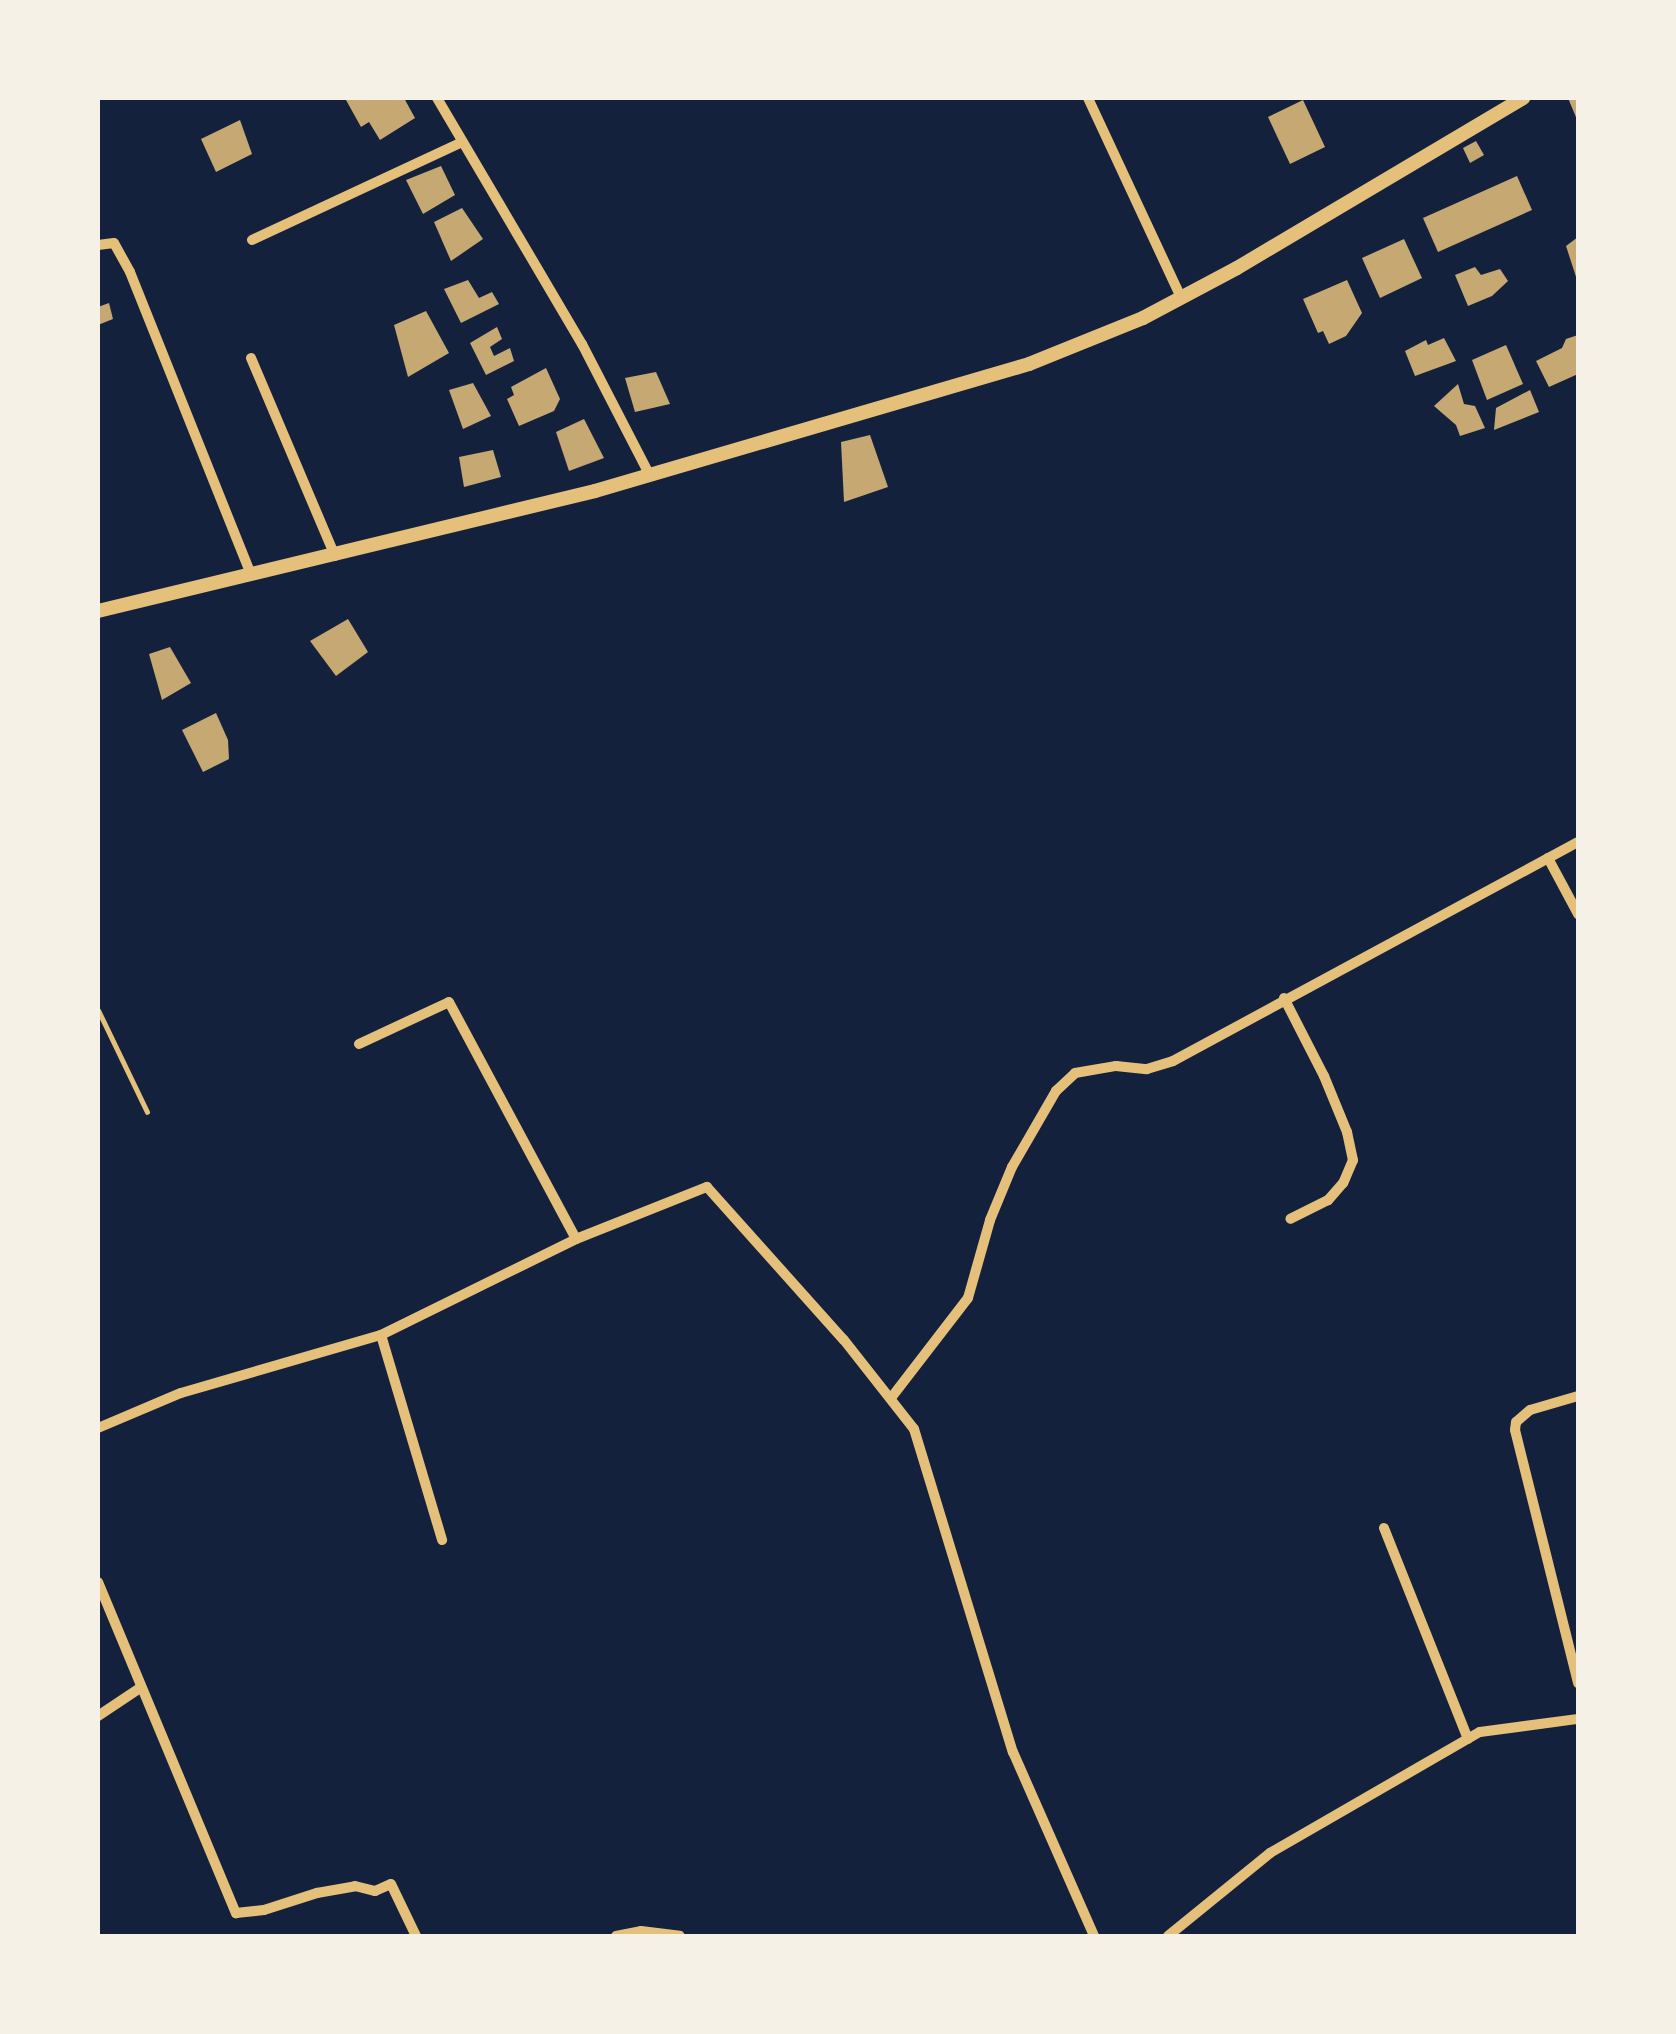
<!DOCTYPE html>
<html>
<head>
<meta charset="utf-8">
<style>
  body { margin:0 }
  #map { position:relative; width:1676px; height:2034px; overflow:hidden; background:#14213d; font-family:Ubuntu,sans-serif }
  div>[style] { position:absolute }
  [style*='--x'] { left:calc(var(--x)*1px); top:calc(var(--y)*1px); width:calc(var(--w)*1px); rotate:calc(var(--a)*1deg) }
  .building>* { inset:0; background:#c6a872 }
  .service>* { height:5px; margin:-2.5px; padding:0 2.5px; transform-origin:2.5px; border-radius:2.5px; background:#e5c07b }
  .minor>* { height:10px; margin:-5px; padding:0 5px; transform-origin:5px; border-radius:5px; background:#e5c07b }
  .tertiary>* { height:14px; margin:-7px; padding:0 7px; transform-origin:7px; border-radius:7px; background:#e5c07b }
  span { translate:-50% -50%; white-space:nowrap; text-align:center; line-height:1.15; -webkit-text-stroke:8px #f6f1e7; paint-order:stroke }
  .frame { position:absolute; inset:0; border:100px solid #f6f1e7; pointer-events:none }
</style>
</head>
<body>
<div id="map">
  <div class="building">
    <div style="clip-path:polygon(350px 98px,404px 98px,415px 118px,380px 140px,369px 122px,361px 127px,346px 100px)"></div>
    <div style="clip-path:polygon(1568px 98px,1578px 98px,1578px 122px)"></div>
    <div style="clip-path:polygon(1303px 100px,1325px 147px,1290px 164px,1268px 117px)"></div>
    <div style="clip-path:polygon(240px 120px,252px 154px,216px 172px,201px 139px)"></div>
    <div style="clip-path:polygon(1476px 141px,1484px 155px,1470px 163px,1463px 148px)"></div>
    <div style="clip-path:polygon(441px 166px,455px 195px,423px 214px,406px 180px)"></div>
    <div style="clip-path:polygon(1517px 176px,1532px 210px,1438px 252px,1423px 218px)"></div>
    <div style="clip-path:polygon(462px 208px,483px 239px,451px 261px,434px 222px)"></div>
    <div style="clip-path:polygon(1578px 237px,1578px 283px,1566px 246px)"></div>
    <div style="clip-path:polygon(1404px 239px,1422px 278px,1380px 298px,1362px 258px)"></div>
    <div style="clip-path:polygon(1475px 267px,1481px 275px,1500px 269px,1508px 281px,1492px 296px,1468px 306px,1455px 275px)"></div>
    <div style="clip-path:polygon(468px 280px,479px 298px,492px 292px,499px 304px,461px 323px,444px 289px)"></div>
    <div style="clip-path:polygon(1347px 280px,1362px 313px,1346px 336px,1329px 344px,1323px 331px,1318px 333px,1303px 299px)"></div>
    <div style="clip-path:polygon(109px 303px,113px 319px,98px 325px,98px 307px)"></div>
    <div style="clip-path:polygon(426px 311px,449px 353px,408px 377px,394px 325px)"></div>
    <div style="clip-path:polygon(497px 327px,502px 339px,490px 347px,494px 356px,510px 348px,514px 361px,486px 375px,470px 343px)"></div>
    <div style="clip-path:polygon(1578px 335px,1578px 374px,1549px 387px,1536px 361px,1562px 348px,1566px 339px)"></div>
    <div style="clip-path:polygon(1444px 338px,1456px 361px,1415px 376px,1405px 351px,1426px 340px,1428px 345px)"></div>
    <div style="clip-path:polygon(1506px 345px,1523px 384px,1487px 400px,1472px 360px)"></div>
    <div style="clip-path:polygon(546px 368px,560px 399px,554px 411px,519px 426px,507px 399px,514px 395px,511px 387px)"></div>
    <div style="clip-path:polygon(656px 372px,670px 404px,635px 412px,625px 378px)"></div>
    <div style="clip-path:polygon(473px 383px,491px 416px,463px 429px,449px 390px)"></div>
    <div style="clip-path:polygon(1458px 384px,1464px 404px,1475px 406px,1485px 428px,1460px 436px,1456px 425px,1434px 406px)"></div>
    <div style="clip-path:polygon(1530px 390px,1539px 412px,1494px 430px,1496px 408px)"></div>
    <div style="clip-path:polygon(584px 419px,604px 458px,569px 471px,556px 432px)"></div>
    <div style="clip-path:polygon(870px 435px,888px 487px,844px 502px,841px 442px)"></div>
    <div style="clip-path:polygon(493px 450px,501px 477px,464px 487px,459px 457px)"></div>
    <div style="clip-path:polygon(348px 619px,368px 652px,336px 676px,310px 641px)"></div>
    <div style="clip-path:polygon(170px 647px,191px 683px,162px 700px,149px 654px)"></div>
    <div style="clip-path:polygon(216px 713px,228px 740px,229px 759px,203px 772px,182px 730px)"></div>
  </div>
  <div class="service">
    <div style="--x:98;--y:1010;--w:113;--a:64.3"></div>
  </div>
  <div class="minor">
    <div style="--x:437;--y:98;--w:286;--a:59.5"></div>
    <div style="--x:582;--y:344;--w:148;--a:62.7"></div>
    <div style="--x:1088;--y:98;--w:220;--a:65"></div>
    <div style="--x:252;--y:240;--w:232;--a:-25"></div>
    <div style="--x:98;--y:245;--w:16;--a:-7"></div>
    <div style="--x:114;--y:243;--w:33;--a:61"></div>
    <div style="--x:130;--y:272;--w:326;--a:68.2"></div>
    <div style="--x:251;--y:358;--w:215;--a:67"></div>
    <div style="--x:1548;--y:858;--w:64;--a:61.8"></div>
    <div style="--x:1284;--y:998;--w:88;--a:62.9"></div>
    <div style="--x:1324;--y:1076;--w:61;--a:67.7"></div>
    <div style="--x:1347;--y:1132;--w:29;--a:78"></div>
    <div style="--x:1353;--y:1160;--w:25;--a:113"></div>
    <div style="--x:1343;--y:1183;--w:23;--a:131"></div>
    <div style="--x:1328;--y:1200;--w:42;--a:153.4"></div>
    <div style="--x:359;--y:1044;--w:99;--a:-25"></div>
    <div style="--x:449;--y:1002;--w:269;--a:61.8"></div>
    <div style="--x:381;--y:1335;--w:214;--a:73.4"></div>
    <div style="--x:1578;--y:1396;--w:50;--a:163.7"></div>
    <div style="--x:1530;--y:1410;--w:18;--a:139"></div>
    <div style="--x:1516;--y:1422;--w:8;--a:97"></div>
    <div style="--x:1515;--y:1430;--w:261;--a:76"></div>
    <div style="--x:891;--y:1398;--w:126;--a:-52.4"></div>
    <div style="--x:968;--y:1298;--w:81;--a:-74.2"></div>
    <div style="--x:990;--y:1220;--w:57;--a:-67.5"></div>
    <div style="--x:1012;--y:1167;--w:88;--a:-59.9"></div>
    <div style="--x:1056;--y:1091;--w:26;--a:-43"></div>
    <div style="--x:1075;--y:1073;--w:42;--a:-9.7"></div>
    <div style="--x:1116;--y:1066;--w:31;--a:6"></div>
    <div style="--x:1147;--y:1069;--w:27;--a:-17"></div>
    <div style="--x:1173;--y:1061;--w:460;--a:-28.4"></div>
    <div style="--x:98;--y:1428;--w:90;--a:-22.9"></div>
    <div style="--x:181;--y:1393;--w:208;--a:-16.2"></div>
    <div style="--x:381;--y:1335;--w:217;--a:-26.2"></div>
    <div style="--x:576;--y:1239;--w:141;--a:-21.7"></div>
    <div style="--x:707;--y:1187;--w:205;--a:48.2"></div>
    <div style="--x:844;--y:1340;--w:113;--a:51.8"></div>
    <div style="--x:914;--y:1429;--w:338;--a:73"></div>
    <div style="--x:1013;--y:1752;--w:201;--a:66.2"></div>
    <div style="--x:1384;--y:1528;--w:227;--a:68.3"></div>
    <div style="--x:98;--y:1582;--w:359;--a:67.4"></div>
    <div style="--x:236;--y:1913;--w:28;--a:-6"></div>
    <div style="--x:264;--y:1910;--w:56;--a:-17.8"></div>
    <div style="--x:317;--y:1893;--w:39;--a:-10"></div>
    <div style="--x:355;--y:1886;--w:21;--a:14"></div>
    <div style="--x:375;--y:1891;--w:17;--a:-24"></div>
    <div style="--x:391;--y:1884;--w:58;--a:64.3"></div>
    <div style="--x:98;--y:1716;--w:50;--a:-33.7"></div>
    <div style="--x:616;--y:1936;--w:25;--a:-11"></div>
    <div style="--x:641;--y:1931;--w:39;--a:7"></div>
    <div style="--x:1168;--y:1936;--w:132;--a:-39.1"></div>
    <div style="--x:1270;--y:1853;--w:242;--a:-30"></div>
    <div style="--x:1480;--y:1732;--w:99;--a:-7.6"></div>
  </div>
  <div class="tertiary">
    <div style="--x:98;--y:611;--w:511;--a:-13.57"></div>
    <div style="--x:595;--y:491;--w:452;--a:-16.3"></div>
    <div style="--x:1029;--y:364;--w:123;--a:-22"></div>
    <div style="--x:1143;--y:318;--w:106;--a:-28"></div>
    <div style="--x:1237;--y:268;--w:333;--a:-30.7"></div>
  </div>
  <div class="frame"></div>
</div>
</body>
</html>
